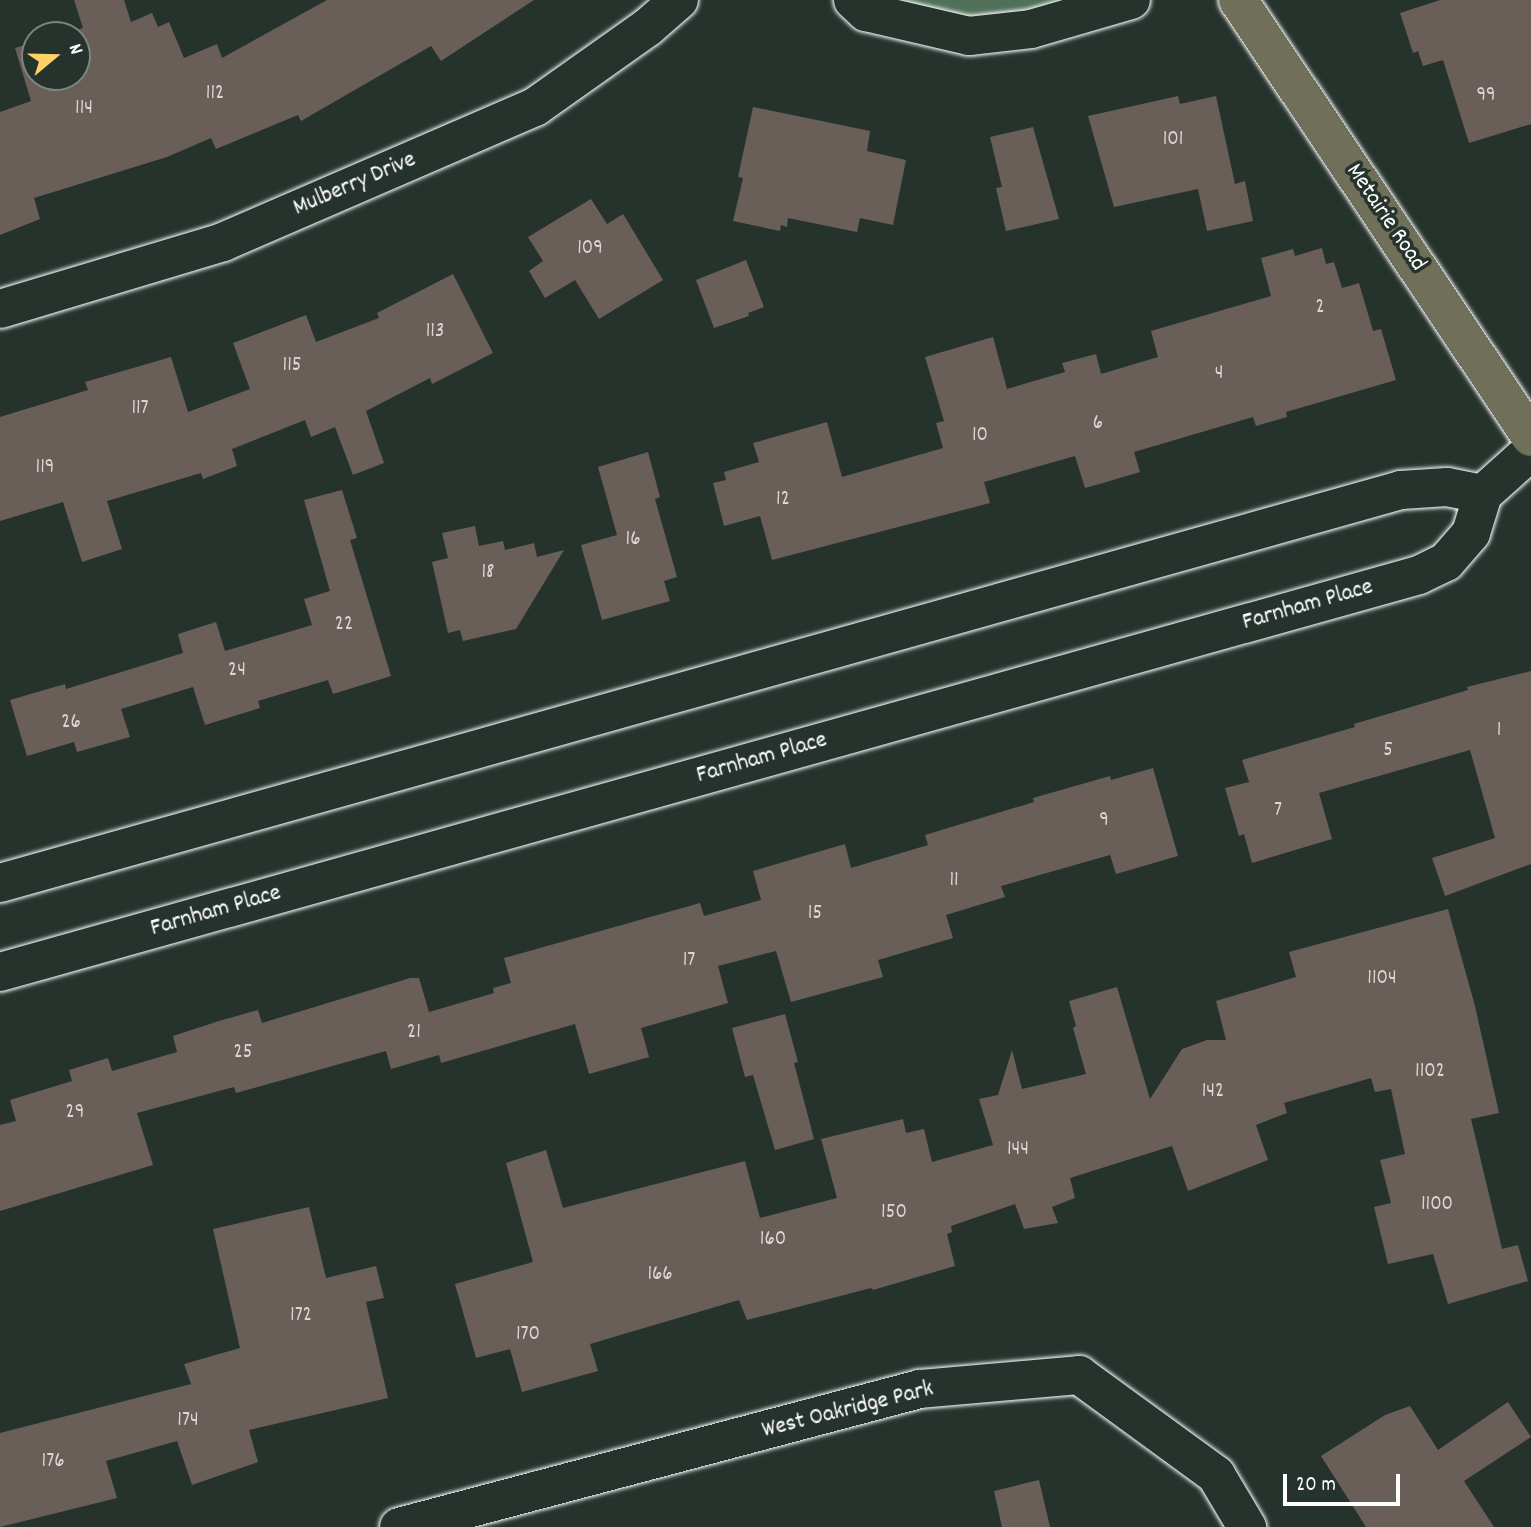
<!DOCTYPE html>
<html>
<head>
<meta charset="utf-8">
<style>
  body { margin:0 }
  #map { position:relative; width:1531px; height:1527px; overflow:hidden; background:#26332d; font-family:Dekko,sans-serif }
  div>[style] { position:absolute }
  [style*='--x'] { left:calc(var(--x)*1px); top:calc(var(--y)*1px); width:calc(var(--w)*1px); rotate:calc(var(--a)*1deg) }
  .green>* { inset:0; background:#507059 }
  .building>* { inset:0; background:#6a5e58 }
  .roads { filter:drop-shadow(0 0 2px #fff) drop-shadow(0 0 2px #fff) }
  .minor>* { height:38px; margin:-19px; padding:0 19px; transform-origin:19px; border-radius:19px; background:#26332d }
  .major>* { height:38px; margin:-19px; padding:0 19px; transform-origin:19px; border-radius:19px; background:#706f59 }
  span { translate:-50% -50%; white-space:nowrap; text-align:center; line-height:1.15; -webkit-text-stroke:7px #26332d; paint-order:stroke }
  .number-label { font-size:21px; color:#dad7d5 }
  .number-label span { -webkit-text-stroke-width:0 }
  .street-label { font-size:24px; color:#fff }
  .north { position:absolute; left:21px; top:21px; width:70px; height:70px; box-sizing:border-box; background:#26332d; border:2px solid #7d8581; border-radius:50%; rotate:71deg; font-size:19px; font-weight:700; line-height:28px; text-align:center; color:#fff }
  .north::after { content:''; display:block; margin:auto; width:24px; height:32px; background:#ffd166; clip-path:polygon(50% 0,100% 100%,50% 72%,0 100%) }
  .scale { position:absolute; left:1283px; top:1474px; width:117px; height:32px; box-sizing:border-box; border:4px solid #fff; border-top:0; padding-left:9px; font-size:21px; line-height:24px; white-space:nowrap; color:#fff; -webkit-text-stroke:5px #26332d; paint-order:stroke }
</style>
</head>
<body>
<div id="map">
  <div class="green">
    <div style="clip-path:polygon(853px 0,1087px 0,988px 34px)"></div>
  </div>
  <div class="building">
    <div style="clip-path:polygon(74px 0,124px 0,131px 22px,152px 13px,158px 27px,169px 22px,184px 58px,217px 44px,222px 58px,327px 0,534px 0,441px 61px,431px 46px,301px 121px,298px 115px,216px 149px,211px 138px,167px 157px,34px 198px,40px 219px,0 235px,0 112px,31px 101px,15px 48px,35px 42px,35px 77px,77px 77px,77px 35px,59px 35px,83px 28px)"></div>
    <div style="clip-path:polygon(1440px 0,1531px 0,1531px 124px,1469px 143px,1443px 60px,1423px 66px,1418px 51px,1413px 53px,1400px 13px)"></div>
    <div style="clip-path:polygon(1178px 96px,1180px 104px,1216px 96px,1235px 184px,1245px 181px,1253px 221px,1207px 231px,1198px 189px,1114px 207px,1088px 116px)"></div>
    <div style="clip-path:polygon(753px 107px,870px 131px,867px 151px,906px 160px,893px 225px,860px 218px,857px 232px,788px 218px,787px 227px,781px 225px,780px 231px,733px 221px,743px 178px,738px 177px)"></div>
    <div style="clip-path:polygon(1033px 127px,1059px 219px,1006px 231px,996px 188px,1002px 187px,990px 137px)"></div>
    <div style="clip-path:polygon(591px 199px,607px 224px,623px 214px,663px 280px,599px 319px,575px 280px,545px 298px,529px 271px,543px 261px,528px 237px)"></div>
    <div style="clip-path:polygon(1322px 248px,1326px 264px,1334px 262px,1342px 288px,1359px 283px,1373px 331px,1381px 329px,1396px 380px,1286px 412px,1287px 417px,1256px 426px,1253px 417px,1134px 452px,1140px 472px,1103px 483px,1085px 488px,1075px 456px,984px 482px,990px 503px,772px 560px,760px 516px,724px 526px,713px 483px,726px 480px,724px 472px,759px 462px,753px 443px,827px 422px,842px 477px,943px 448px,936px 423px,944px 421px,925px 357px,993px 337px,1007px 389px,1065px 372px,1062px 363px,1096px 354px,1101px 374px,1158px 357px,1151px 331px,1271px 296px,1261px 258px,1293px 249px,1295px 256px)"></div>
    <div style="clip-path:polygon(746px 260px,764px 307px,748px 313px,749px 316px,714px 328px,696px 280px)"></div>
    <div style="clip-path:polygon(453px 274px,493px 353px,432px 384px,430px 378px,366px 411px,384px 463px,353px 475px,335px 427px,311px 437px,305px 420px,232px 449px,237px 466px,203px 479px,201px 473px,107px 501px,122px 549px,82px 562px,63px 502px,0 521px,0 417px,88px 390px,85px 382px,171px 357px,188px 412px,250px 389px,233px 343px,306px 315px,316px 342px,379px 318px,377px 313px)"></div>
    <div style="clip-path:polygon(648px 452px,660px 497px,655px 499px,677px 577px,664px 581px,670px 601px,602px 620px,581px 545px,617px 535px,598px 467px)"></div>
    <div style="clip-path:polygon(342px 490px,357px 538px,350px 540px,391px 676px,333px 694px,328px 680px,258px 701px,260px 708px,205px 725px,193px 687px,121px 709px,130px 737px,77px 752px,74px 742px,27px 756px,10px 700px,65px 684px,66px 689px,183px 653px,178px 634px,216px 622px,225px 651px,312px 625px,304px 599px,330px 591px,304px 500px)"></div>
    <div style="clip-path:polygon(475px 526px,479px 546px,503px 541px,505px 550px,534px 543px,537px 557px,564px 550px,516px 629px,463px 641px,460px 630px,448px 633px,432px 562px,448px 558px,442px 533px)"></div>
    <div style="clip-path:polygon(1531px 671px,1531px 864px,1445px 896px,1432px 858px,1495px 838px,1470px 750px,1319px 793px,1332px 839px,1252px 863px,1244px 834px,1239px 836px,1225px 788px,1249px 782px,1242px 760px,1355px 727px,1354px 724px,1468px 690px,1467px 687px)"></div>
    <div style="clip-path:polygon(1153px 768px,1178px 856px,1116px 874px,1110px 855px,1001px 886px,1005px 897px,946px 915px,953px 938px,878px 960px,883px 977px,791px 1002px,776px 951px,718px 966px,728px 1003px,641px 1028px,649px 1057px,589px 1074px,575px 1024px,441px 1063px,439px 1055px,391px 1069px,386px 1051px,236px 1093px,234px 1087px,137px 1113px,153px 1165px,0 1211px,0 1125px,16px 1121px,10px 1100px,72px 1081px,69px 1070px,108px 1058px,112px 1071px,177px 1052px,173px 1036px,219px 1021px,258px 1010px,262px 1023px,410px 978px,419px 978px,429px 1012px,494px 993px,493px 988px,511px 983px,504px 958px,700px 903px,704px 916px,761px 900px,753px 871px,845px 844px,851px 868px,928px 845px,925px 835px,1034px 802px,1033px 798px,1110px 776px,1111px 780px)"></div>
    <div style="clip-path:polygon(1448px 909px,1475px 1006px,1499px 1113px,1471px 1119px,1502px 1249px,1518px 1245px,1528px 1281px,1448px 1304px,1433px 1254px,1388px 1264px,1374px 1207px,1391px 1203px,1380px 1160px,1405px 1154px,1391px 1089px,1375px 1092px,1371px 1078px,1284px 1103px,1287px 1113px,1256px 1125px,1268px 1160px,1188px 1191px,1172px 1146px,1070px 1178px,1075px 1198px,1052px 1207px,1058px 1223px,1024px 1229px,1015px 1204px,951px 1226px,952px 1232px,947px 1234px,955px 1266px,873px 1290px,871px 1288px,747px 1320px,739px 1300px,590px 1344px,598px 1371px,522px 1392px,510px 1349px,476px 1358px,455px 1284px,533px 1262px,506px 1163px,546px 1150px,563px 1208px,745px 1161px,760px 1218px,837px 1198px,821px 1139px,903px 1119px,906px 1133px,924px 1129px,932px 1162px,993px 1145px,979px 1099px,998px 1095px,1012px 1050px,1022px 1089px,1086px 1074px,1073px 1028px,1076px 1026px,1069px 1001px,1117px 987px,1150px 1099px,1182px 1049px,1207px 1040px,1226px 1040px,1216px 1001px,1296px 977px,1289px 952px)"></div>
    <div style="clip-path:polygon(785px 1014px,798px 1062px,794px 1063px,814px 1139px,775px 1150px,753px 1075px,745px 1077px,732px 1028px)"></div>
    <div style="clip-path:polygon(309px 1207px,326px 1278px,376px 1266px,384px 1298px,366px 1302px,388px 1398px,249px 1430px,258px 1462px,192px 1485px,177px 1441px,106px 1461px,117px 1498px,0 1527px,0 1433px,191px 1384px,184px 1364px,240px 1348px,213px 1229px)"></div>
    <div style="clip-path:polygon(1508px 1402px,1531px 1437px,1464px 1481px,1494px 1527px,1366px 1527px,1321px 1456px,1385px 1415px,1410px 1406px,1438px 1450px)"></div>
    <div style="clip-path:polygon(1039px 1480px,1050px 1527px,1002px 1527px,994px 1491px)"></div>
  </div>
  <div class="roads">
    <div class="minor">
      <div style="--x:853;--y:0;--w:18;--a:43"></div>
      <div style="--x:866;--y:12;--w:106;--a:13.1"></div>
      <div style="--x:969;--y:36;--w:62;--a:-6.4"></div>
      <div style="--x:1031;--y:29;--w:104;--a:-16.2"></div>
      <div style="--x:0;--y:309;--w:233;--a:-16.7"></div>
      <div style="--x:223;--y:242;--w:340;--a:-23.4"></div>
      <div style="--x:535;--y:107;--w:138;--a:-35.3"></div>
      <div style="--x:648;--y:27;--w:41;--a:-41.1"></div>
      <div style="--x:0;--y:883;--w:1455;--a:-15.67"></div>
      <div style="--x:1401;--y:490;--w:46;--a:-3.7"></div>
      <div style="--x:1447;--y:487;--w:37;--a:11"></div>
      <div style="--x:0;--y:972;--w:1473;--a:-15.63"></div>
      <div style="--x:1419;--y:575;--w:30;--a:-26"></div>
      <div style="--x:1446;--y:562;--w:38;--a:-49"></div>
      <div style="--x:1471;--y:533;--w:41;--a:-72.9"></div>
      <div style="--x:1483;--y:494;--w:64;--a:-41.9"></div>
      <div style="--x:399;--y:1527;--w:539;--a:-14.84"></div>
      <div style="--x:920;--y:1389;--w:160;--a:-5"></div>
      <div style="--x:1079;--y:1375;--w:170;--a:36.1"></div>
      <div style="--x:1216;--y:1475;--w:61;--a:59.2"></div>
    </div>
    <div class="major">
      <div style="--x:1238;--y:0;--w:526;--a:56.16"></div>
    </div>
  </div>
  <div class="number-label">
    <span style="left:215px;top:94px">112</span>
    <span style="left:1486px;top:96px">99</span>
    <span style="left:84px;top:109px">114</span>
    <span style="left:1173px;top:140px">101</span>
    <span style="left:590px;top:249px">109</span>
    <span style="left:1320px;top:308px">2</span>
    <span style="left:435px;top:332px">113</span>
    <span style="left:292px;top:366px">115</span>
    <span style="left:1219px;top:374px">4</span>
    <span style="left:140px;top:409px">117</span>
    <span style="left:1098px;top:424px">6</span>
    <span style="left:980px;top:436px">10</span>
    <span style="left:45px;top:468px">119</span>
    <span style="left:783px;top:500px">12</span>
    <span style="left:633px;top:540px">16</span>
    <span style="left:488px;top:573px">18</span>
    <span style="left:344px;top:625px">22</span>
    <span style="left:237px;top:671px">24</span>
    <span style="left:71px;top:723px">26</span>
    <span style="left:1499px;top:731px">1</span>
    <span style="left:1388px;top:751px">5</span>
    <span style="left:1278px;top:811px">7</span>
    <span style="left:1104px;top:821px">9</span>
    <span style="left:954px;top:881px">11</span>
    <span style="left:815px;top:914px">15</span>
    <span style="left:689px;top:961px">17</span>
    <span style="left:1382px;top:979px">1104</span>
    <span style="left:414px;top:1033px">21</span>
    <span style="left:243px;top:1053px">25</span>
    <span style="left:1430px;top:1072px">1102</span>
    <span style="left:1213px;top:1092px">142</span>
    <span style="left:75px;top:1113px">29</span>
    <span style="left:1018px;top:1150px">144</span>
    <span style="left:1437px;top:1205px">1100</span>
    <span style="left:894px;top:1213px">150</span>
    <span style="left:773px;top:1240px">160</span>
    <span style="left:660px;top:1275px">166</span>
    <span style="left:301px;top:1316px">172</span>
    <span style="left:528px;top:1335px">170</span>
    <span style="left:188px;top:1421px">174</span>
    <span style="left:53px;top:1462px">176</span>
  </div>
  <div class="street-label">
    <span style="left:355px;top:185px;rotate:-23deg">Mulberry Drive</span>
    <span style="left:1385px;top:218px;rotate:56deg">Metairie Road</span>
    <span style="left:1308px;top:606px;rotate:-16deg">Farnham Place</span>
    <span style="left:762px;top:759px;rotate:-16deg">Farnham Place</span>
    <span style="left:216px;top:912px;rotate:-16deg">Farnham Place</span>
    <span style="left:848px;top:1411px;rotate:-14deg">West Oakridge Park</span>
  </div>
  <div class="north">N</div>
  <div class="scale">20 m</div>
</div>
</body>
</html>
